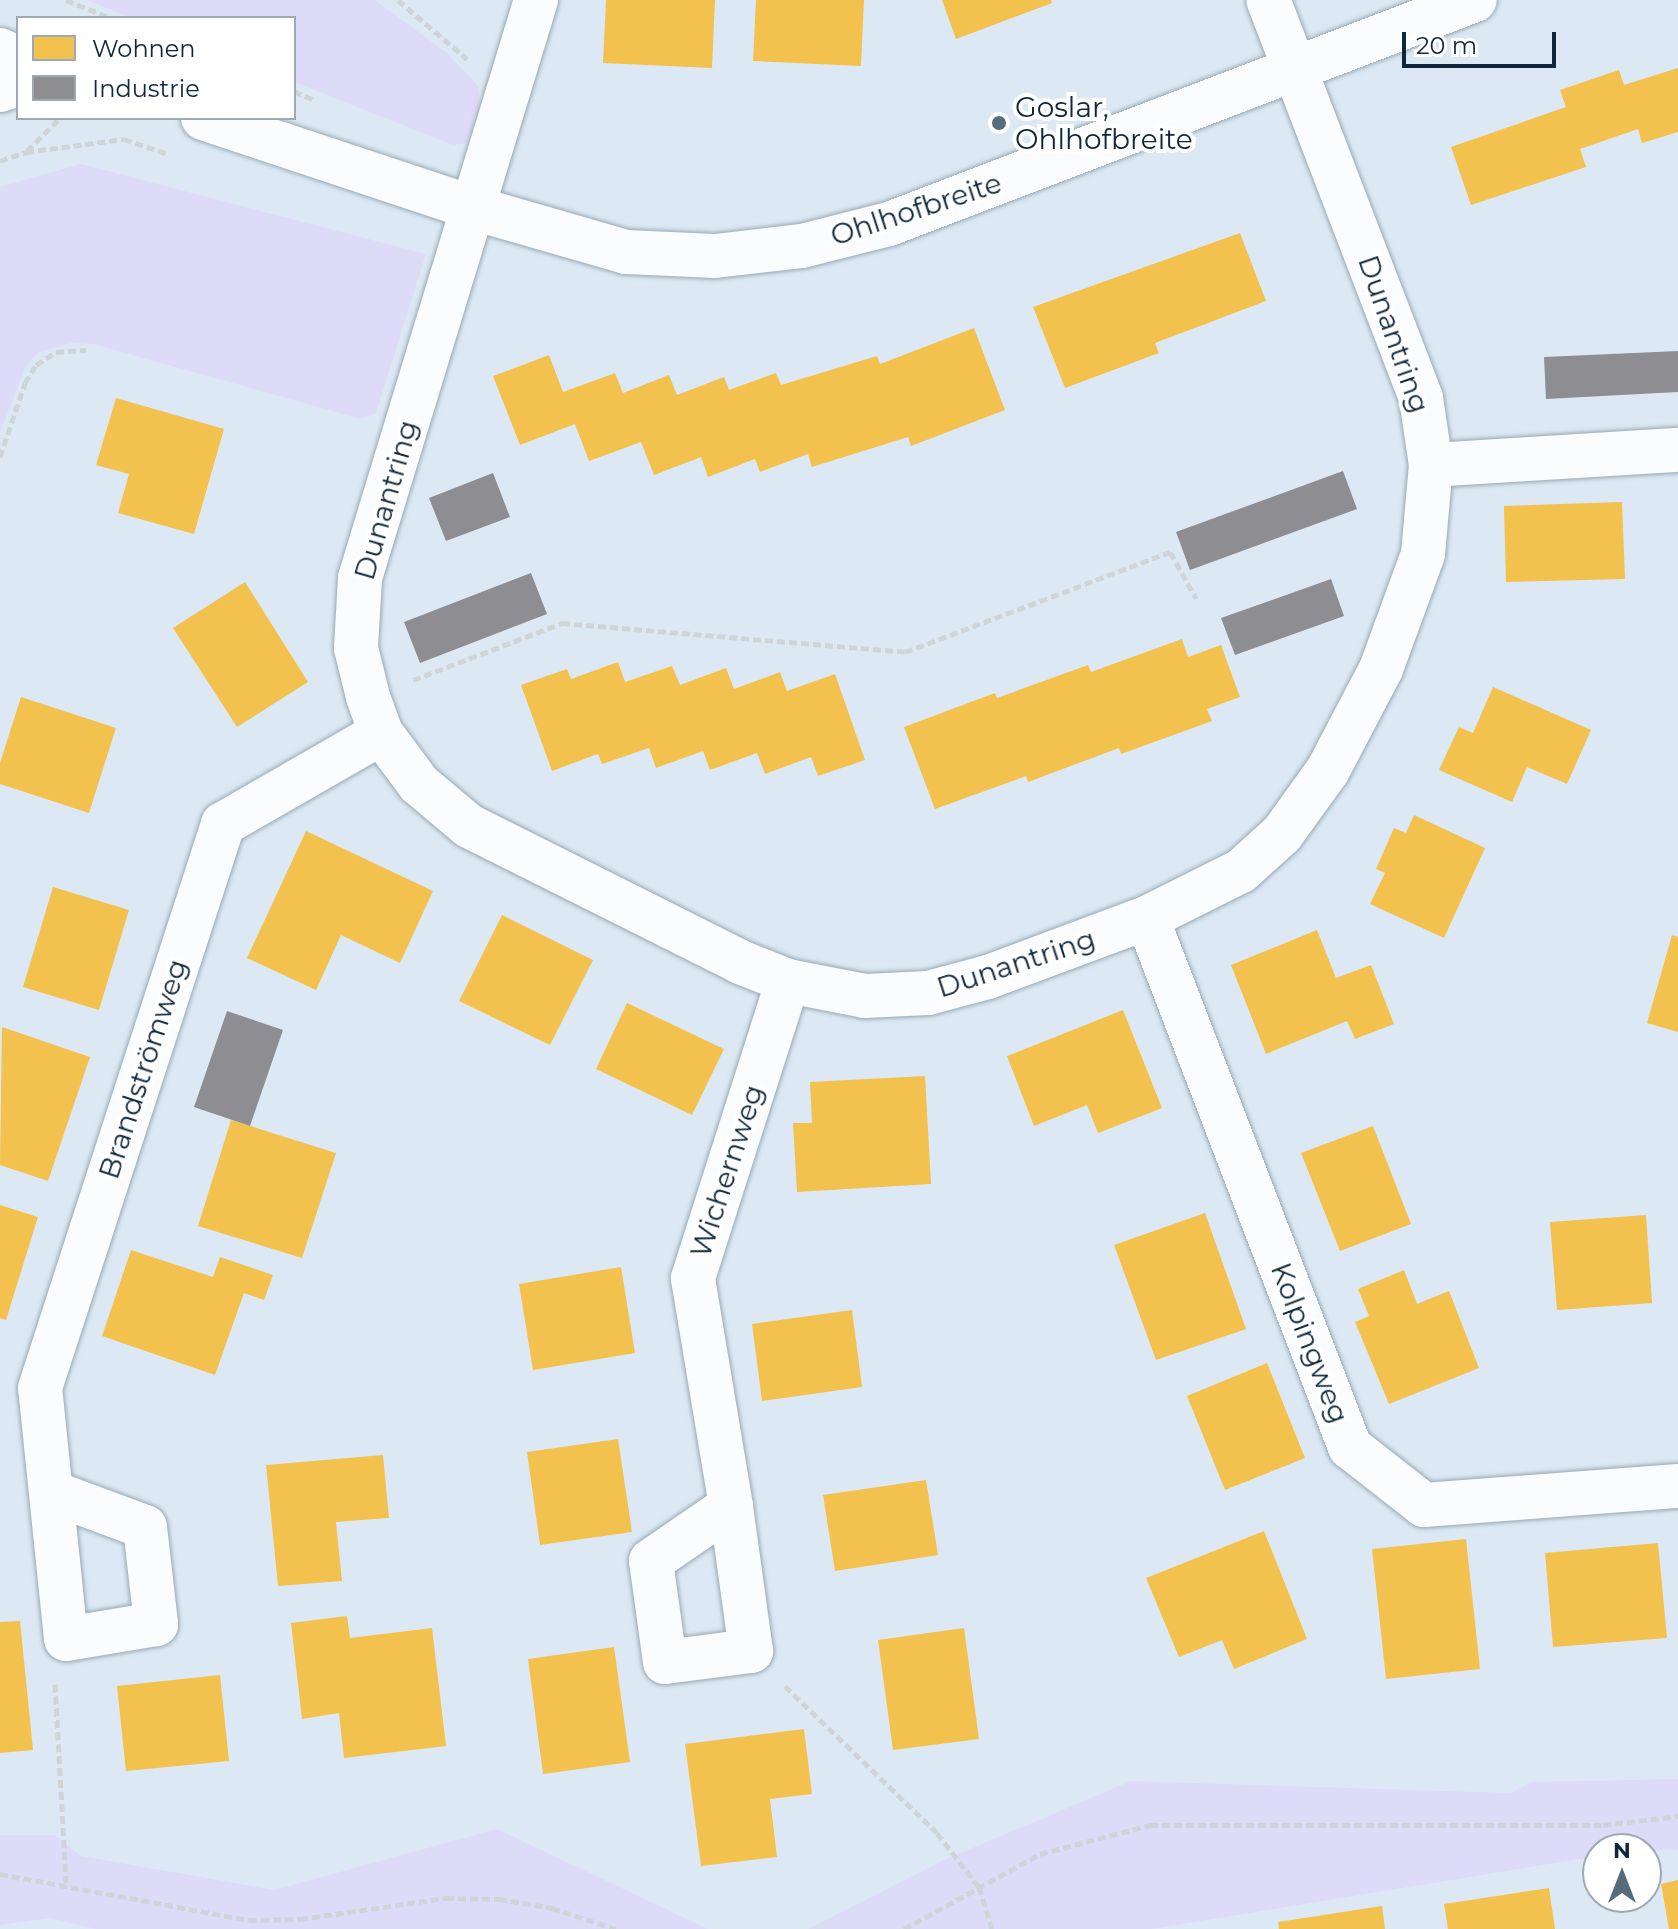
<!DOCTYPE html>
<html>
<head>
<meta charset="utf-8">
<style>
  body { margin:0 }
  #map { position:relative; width:1678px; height:1929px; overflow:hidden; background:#dce9f4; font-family:Montserrat,sans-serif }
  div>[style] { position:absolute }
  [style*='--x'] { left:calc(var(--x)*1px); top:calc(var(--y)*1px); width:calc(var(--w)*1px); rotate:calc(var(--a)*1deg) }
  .green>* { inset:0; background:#dedbf8 }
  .homes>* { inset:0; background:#f2c14e }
  .industry>* { inset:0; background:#8d8d92 }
  .path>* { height:5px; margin-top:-2.5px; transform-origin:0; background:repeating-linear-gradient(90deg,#cfd4d8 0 8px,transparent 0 12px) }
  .roads { filter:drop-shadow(0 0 2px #97a8b6) drop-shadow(0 0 2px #97a8b6) }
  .minor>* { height:44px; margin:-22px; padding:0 22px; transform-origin:22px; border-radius:22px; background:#fafcfd }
  .dots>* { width:22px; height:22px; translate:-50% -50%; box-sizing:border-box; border:4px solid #fff; border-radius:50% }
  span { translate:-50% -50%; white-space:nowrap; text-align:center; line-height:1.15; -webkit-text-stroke:8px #fff; paint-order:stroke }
  .poi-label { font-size:28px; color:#0e273a }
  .left { translate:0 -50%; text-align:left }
  .street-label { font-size:28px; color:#0e273a }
  .legend { position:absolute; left:16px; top:16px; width:280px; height:104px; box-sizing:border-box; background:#fff; border:2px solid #9fa9b0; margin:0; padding:10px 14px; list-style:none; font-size:24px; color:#0e273a }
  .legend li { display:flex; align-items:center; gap:16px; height:40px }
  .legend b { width:40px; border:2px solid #9fa9b0 }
  .north { position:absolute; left:1582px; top:1833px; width:80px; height:80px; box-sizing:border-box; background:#fff; border:2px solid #9fa9b0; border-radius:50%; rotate:0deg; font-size:22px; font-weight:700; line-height:32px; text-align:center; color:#0e273a }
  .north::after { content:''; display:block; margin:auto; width:28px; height:36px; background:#566b7b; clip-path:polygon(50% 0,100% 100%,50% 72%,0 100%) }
  .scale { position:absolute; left:1402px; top:32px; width:154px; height:36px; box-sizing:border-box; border:4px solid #0e273a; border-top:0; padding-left:10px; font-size:24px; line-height:28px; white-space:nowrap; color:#0e273a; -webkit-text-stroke:6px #fff; paint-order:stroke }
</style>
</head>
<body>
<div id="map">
  <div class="green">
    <div style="clip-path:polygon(86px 0,375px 0,447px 53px,479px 87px,478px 109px,466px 143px,453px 145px,294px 82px,294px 18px,132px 18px)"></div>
    <div style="clip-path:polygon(81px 164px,426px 254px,376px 413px,361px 419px,93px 344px,71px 343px,39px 352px,26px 366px,0 432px,0 187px)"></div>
    <div style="clip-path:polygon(1678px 1779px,1678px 1850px,1598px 1849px,1598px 1856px,1152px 1929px,808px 1929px,942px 1861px,1131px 1781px,1511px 1793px,1531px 1782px)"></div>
    <div style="clip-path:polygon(497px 1829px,708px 1929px,96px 1929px,50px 1918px,0 1925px,0 1835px,54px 1835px,81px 1856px,274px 1890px)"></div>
  </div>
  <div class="homes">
    <div style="clip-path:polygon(606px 0,715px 0,712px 68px,603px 63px)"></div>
    <div style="clip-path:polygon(756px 0,864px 0,861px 66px,753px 61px)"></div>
    <div style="clip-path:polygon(942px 0,1051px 0,1052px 3px,956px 39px)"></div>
    <div style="clip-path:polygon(1678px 68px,1678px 132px,1642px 143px,1638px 129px,1580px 149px,1586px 167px,1471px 205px,1451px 147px,1566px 107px,1560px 90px,1619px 70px,1624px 85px)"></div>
    <div style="clip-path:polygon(1240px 233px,1266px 301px,1155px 343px,1159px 353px,1065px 388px,1033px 307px)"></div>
    <div style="clip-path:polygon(974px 328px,1005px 410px,911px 446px,908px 437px,812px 467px,808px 454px,760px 472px,755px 459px,708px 477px,701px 457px,654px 475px,641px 442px,589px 461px,575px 424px,520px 445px,493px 376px,549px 355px,563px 392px,615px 373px,623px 393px,669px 375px,677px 395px,724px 377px,729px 390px,776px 373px,781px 385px,877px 356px,880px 364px)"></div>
    <div style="clip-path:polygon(116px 398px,224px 429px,194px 534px,118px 513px,129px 474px,96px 465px)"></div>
    <div style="clip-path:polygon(1622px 502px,1625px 579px,1506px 582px,1504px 506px)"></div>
    <div style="clip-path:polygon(245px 582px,308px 682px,237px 727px,173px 628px)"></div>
    <div style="clip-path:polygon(1182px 639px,1188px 657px,1221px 645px,1240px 697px,1207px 709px,1212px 721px,1121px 754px,1119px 748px,1028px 782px,1026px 776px,935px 809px,904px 727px,995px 693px,997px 698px,1088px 665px,1091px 672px)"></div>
    <div style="clip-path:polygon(618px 662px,625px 682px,672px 666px,680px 685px,726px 668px,734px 689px,780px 672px,787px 691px,835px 674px,865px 760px,818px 776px,811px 757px,765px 774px,757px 753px,710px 770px,703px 751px,656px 768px,649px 748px,602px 764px,598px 754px,552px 771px,521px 685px,567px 669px,571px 679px)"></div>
    <div style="clip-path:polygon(1493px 687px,1591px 730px,1567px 784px,1527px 767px,1512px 802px,1439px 770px,1459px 727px,1473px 733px)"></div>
    <div style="clip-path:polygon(21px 697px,116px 728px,89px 813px,0 784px,0 763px)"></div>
    <div style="clip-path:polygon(1414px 815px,1485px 848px,1444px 938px,1370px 904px,1385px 873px,1376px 869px,1394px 828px,1406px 833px)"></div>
    <div style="clip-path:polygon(306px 831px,433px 891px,400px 963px,341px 935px,316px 990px,247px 958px)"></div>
    <div style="clip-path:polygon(53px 887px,129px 910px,99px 1010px,23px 987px)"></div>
    <div style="clip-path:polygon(502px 915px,593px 960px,550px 1045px,459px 1001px)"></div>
    <div style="clip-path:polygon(1317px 930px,1336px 978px,1371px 965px,1394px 1024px,1355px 1039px,1347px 1021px,1266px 1054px,1231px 965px)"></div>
    <div style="clip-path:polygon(1672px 935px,1678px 937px,1678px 1032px,1647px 1023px)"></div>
    <div style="clip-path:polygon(627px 1003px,724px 1049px,692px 1115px,596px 1069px)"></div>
    <div style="clip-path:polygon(1123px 1010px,1162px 1108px,1098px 1133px,1087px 1105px,1034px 1126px,1007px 1056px)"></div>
    <div style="clip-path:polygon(2px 1027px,90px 1057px,48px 1181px,0 1165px)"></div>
    <div style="clip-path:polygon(925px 1076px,931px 1184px,797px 1192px,793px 1123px,812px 1123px,810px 1082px)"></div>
    <div style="clip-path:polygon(231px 1120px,336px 1153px,302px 1258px,198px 1226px)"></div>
    <div style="clip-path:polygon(1373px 1126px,1411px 1224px,1340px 1251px,1301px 1153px)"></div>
    <div style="clip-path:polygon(0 1205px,38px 1217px,6px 1320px,0 1318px)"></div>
    <div style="clip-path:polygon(1205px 1213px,1246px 1329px,1156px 1360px,1114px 1245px)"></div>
    <div style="clip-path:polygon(1646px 1215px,1652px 1303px,1557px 1310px,1550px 1222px)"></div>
    <div style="clip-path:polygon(131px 1250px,213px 1277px,220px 1257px,273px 1275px,264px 1300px,244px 1293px,215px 1375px,102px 1336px)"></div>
    <div style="clip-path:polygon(621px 1267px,635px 1353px,533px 1370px,519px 1284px)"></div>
    <div style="clip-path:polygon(1404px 1270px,1417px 1304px,1449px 1291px,1479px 1368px,1389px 1404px,1355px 1322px,1369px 1316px,1358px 1289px)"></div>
    <div style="clip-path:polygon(852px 1310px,862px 1387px,762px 1401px,752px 1324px)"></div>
    <div style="clip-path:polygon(1267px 1363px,1305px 1458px,1225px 1490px,1187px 1396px)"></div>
    <div style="clip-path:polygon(618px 1439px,632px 1532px,540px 1545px,527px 1452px)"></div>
    <div style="clip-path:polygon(383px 1455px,389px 1518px,336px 1522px,342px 1581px,278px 1586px,266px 1465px)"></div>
    <div style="clip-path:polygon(926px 1480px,938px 1555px,835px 1571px,823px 1495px)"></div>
    <div style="clip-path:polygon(1264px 1531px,1307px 1639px,1234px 1669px,1222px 1640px,1179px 1657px,1146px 1578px)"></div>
    <div style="clip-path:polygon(1466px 1539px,1480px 1669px,1386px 1679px,1372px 1549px)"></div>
    <div style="clip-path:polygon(1658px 1543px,1667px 1638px,1553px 1647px,1545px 1553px)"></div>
    <div style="clip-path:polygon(347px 1616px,350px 1638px,432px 1628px,446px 1746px,344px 1758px,339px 1713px,302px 1719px,291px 1623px)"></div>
    <div style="clip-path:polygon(20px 1621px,33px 1750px,0 1753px,0 1622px)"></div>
    <div style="clip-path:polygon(964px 1628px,979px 1739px,893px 1750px,878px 1640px)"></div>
    <div style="clip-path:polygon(614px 1647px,630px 1762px,543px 1774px,528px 1659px)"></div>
    <div style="clip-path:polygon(220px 1675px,229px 1761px,126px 1771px,117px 1686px)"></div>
    <div style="clip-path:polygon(804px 1729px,812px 1794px,770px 1799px,777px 1857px,701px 1866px,685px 1744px)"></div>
    <div style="clip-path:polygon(1678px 1880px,1678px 1929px,1669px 1929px,1661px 1884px)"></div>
    <div style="clip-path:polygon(1549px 1888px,1555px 1929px,1448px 1929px,1444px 1904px)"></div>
    <div style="clip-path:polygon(1382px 1906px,1385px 1929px,1279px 1929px,1278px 1922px)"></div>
  </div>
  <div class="industry">
    <div style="clip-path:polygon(1678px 351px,1678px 392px,1546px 399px,1544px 357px)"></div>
    <div style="clip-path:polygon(1343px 471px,1357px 509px,1190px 570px,1176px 532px)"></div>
    <div style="clip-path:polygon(493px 473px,510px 517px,446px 541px,429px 498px)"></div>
    <div style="clip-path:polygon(531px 573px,547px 614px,420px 663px,404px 622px)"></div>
    <div style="clip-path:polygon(1331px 579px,1344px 616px,1235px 655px,1221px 618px)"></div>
    <div style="clip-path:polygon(227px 1011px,283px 1030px,250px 1126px,194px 1107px)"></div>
  </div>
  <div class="path">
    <div style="--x:66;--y:0;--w:48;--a:21.8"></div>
    <div style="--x:398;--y:0;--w:91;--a:40.5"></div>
    <div style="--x:294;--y:91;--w:22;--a:24"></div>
    <div style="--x:27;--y:151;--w:47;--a:-45"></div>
    <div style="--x:0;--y:161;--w:28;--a:-19"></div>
    <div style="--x:26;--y:152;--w:99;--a:-7.6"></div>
    <div style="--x:124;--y:139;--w:46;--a:18.8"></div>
    <div style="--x:0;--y:457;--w:78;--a:-71.3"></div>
    <div style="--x:25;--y:383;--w:21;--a:-59"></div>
    <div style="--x:36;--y:365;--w:24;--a:-33"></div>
    <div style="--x:56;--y:352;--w:30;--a:-4"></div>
    <div style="--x:413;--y:680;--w:160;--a:-20.9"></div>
    <div style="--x:562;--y:623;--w:344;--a:4.8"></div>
    <div style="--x:905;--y:652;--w:283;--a:-20.7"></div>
    <div style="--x:1170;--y:552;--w:53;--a:60.5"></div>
    <div style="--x:55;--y:1684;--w:199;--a:86.8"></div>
    <div style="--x:785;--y:1686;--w:211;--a:44"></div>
    <div style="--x:937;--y:1833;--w:68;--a:52.1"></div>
    <div style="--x:979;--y:1887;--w:44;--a:72.8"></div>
    <div style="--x:0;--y:1874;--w:253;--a:10.5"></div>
    <div style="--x:249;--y:1920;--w:51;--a:-1.1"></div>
    <div style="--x:300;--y:1919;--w:148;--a:-8.2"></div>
    <div style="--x:446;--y:1898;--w:53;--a:1.1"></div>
    <div style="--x:499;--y:1899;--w:54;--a:9.6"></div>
    <div style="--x:552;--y:1908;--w:67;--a:18.2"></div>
    <div style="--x:904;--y:1929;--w:155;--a:-28.9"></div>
    <div style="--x:1040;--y:1854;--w:114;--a:-14.8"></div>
    <div style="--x:1150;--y:1825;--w:453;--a:0"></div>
    <div style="--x:1603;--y:1825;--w:76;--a:-6.8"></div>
  </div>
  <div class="roads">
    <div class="minor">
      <div style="--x:536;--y:0;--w:604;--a:106.94"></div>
      <div style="--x:360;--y:578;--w:70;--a:93.3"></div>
      <div style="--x:356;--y:648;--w:50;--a:76.2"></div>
      <div style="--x:368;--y:697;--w:38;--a:70"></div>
      <div style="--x:381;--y:733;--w:64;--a:53.3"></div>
      <div style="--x:419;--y:784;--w:65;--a:40"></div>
      <div style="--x:469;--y:826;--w:303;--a:26.6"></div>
      <div style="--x:740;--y:962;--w:52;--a:21.6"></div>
      <div style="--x:788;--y:981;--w:78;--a:11"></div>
      <div style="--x:865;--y:996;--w:63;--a:-2.7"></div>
      <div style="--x:928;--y:993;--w:62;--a:-14.9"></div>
      <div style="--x:988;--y:977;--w:170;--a:-20.4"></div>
      <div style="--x:1147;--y:918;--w:105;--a:-26.6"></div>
      <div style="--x:1241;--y:871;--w:55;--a:-42.1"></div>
      <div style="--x:1282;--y:834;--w:79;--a:-54.3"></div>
      <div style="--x:1328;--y:770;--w:114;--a:-62.3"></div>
      <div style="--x:1381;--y:669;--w:122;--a:-69.9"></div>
      <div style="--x:1423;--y:554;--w:89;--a:-84.9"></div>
      <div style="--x:1431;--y:465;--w:68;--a:-98.5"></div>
      <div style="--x:1421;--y:398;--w:426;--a:-111"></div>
      <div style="--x:0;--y:50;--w:20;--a:24"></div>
      <div style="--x:0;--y:90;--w:19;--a:-18"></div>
      <div style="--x:203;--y:118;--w:281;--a:18.4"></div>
      <div style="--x:470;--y:207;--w:162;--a:16.1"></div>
      <div style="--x:626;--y:252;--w:89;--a:2.6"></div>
      <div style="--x:715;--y:256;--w:88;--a:-6.6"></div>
      <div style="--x:802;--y:246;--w:90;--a:-14.2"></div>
      <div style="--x:889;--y:224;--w:627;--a:-20.92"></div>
      <div style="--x:1431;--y:465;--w:247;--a:-3.5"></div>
      <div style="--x:1147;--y:918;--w:567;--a:69.01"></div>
      <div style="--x:1350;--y:1447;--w:94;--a:38.1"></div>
      <div style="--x:1424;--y:1505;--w:255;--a:-4.3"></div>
      <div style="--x:51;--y:1492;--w:100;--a:20.4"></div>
      <div style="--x:145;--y:1527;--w:98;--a:83.5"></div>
      <div style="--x:156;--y:1624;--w:91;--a:170.5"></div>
      <div style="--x:66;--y:1639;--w:252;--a:-95.9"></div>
      <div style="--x:40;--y:1388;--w:593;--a:-72.02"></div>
      <div style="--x:223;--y:824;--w:182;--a:-29.9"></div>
      <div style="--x:731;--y:1506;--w:97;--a:145.5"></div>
      <div style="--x:651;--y:1561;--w:102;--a:82.1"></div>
      <div style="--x:665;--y:1662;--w:87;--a:-7.3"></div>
      <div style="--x:751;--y:1651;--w:146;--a:-97.9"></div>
      <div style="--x:731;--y:1506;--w:231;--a:-99.5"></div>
      <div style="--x:693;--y:1278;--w:312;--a:-72.3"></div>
    </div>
  </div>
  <div class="dots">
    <div style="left:999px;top:123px;background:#566b7b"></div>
  </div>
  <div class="poi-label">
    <span class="left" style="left:1015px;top:123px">Goslar,<br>Ohlhofbreite</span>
  </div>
  <div class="street-label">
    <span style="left:916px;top:209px;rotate:-18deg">Ohlhofbreite</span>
    <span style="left:1394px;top:334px;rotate:71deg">Dunantring</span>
    <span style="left:386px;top:500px;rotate:-74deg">Dunantring</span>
    <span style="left:1016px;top:963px;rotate:-18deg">Dunantring</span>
    <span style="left:143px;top:1069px;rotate:-72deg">Brandströmweg</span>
    <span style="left:727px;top:1171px;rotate:-72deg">Wichernweg</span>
    <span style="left:1310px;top:1343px;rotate:69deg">Kolpingweg</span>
  </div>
  <ul class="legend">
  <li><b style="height:22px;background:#f2c14e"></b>Wohnen</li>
  <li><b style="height:22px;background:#8d8d92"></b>Industrie</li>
  </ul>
  <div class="north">N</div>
  <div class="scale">20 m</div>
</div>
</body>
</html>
